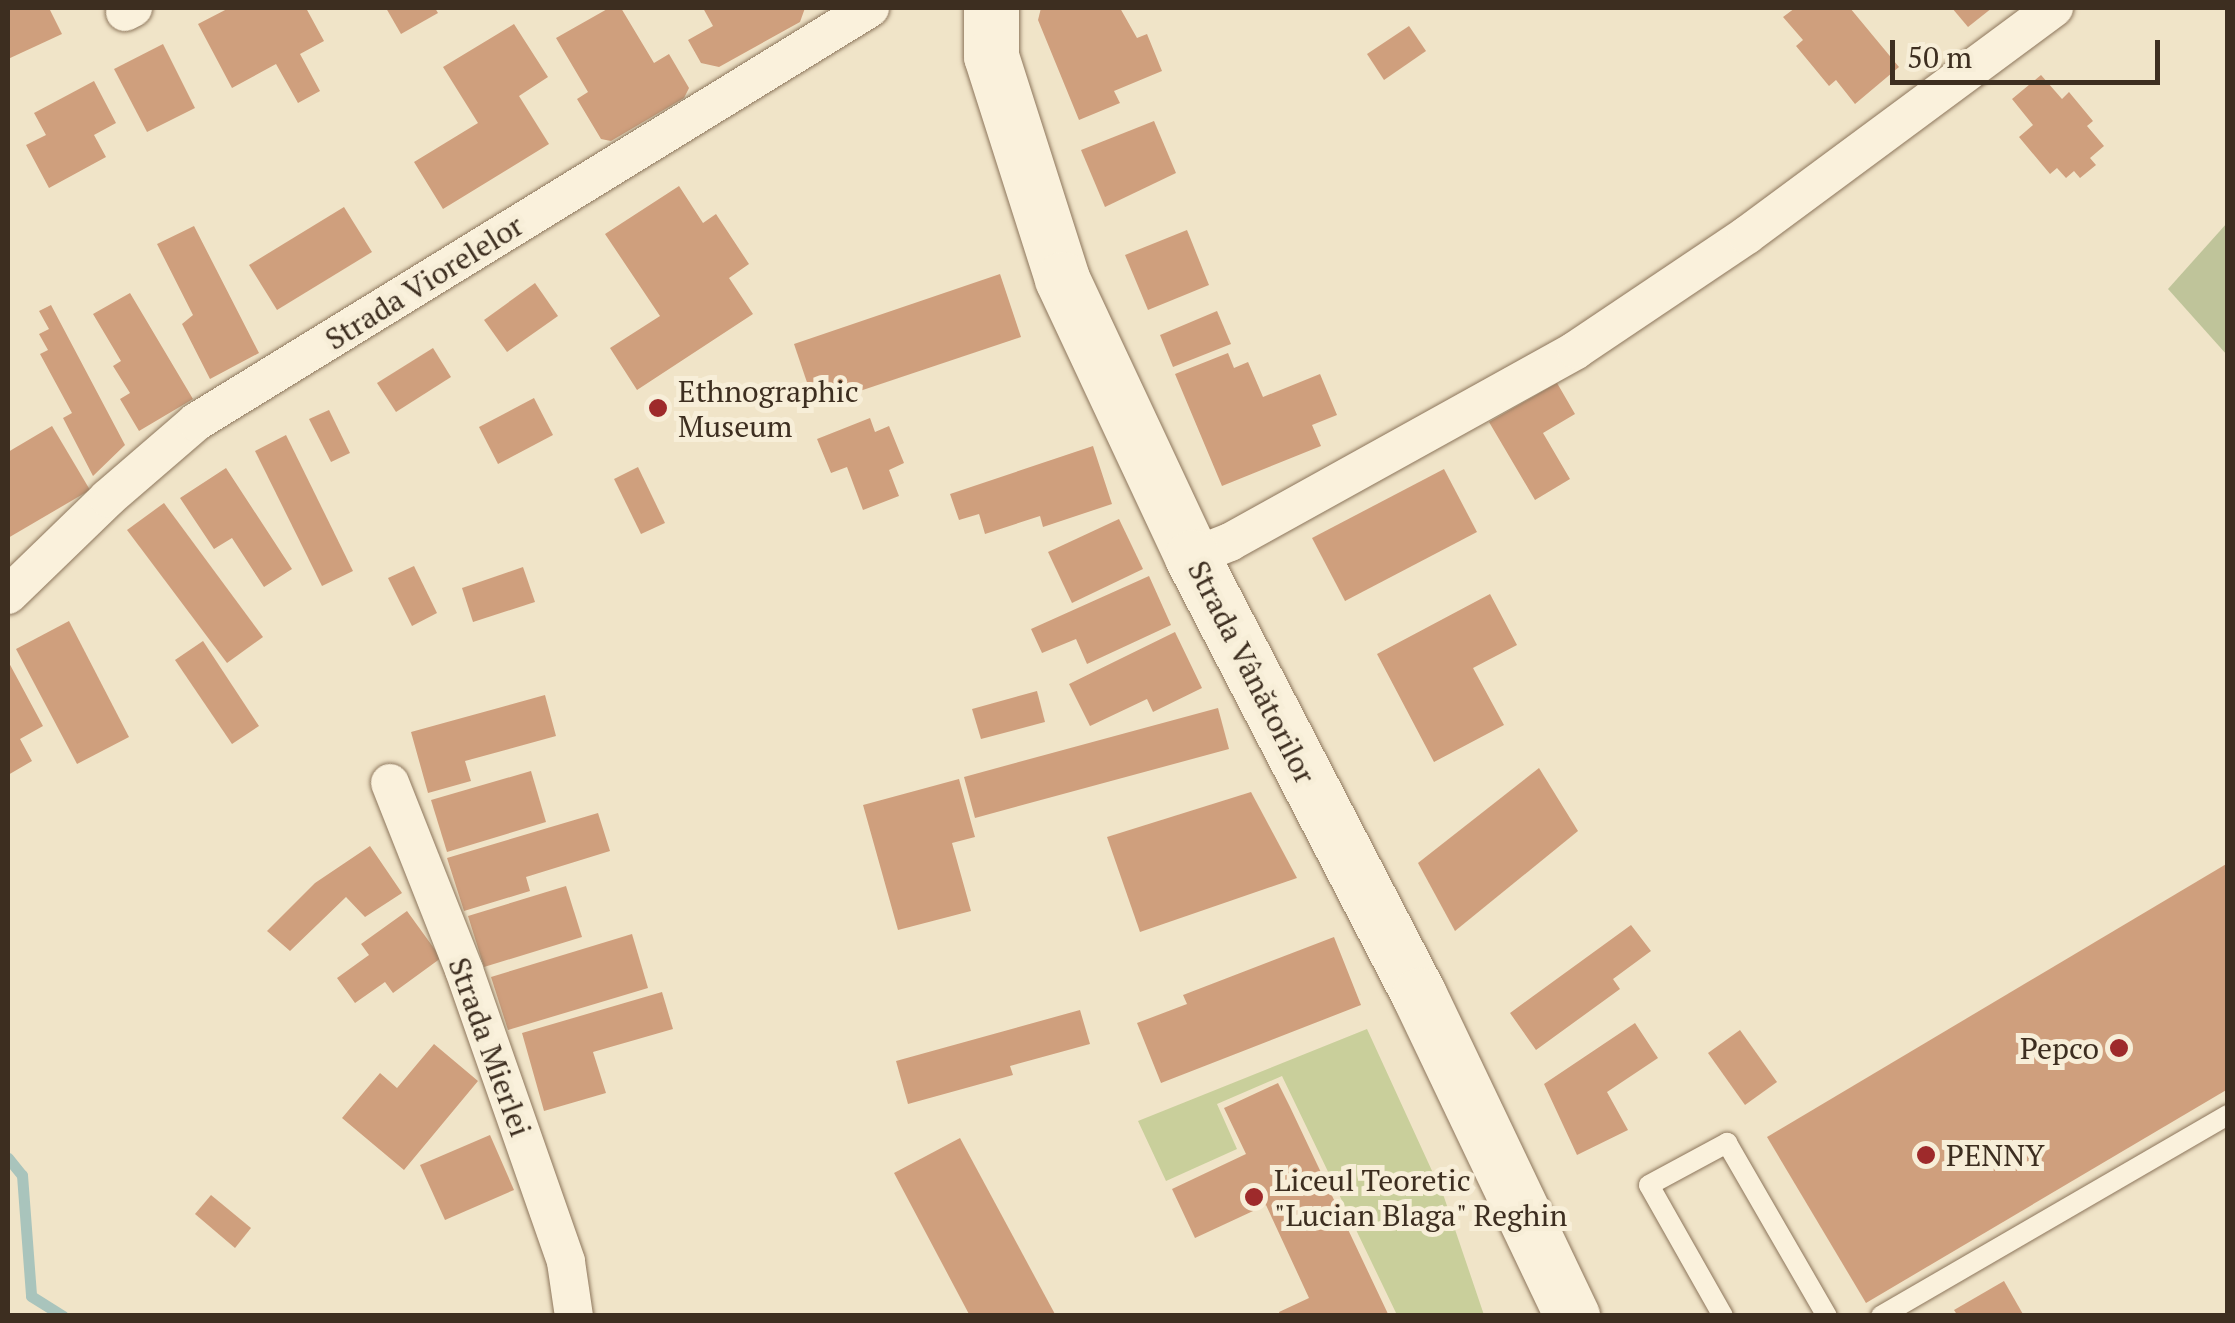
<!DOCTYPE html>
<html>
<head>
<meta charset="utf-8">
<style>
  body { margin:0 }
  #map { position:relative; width:2235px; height:1323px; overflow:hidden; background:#f0e4c8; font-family:"PT Serif",serif }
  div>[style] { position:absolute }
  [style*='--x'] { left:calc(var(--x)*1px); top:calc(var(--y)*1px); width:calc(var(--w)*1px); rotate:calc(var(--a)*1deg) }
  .green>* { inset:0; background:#c9cf9b }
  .cemetery>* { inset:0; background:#bfc49a }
  .stream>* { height:11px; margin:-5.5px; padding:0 5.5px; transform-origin:5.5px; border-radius:5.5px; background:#a9c4bc }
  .building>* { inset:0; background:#cf9f7d }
  .roads { filter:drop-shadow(0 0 2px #8d765c) drop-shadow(0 0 2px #8d765c) }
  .service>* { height:20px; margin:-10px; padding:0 10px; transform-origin:10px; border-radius:10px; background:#faf1dc }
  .minor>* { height:38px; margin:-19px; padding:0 19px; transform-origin:19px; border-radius:19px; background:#faf1dc }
  .secondary>* { height:55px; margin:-27.5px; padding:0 27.5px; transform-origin:27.5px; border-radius:27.5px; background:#faf1dc }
  .dots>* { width:28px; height:28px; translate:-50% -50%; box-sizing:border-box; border:5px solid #f7eed8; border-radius:50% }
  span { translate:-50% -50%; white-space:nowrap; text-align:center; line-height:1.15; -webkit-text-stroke:10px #f7eed8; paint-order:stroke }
  .street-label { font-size:30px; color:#3d2e20 }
  .poi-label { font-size:30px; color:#3d2e20 }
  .left { translate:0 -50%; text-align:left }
  .right { translate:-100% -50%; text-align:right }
  .frame { position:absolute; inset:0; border:10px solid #3d2e20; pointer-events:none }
  .scale { position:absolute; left:1890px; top:40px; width:270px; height:45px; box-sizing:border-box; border:5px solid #3d2e20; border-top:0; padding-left:12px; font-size:30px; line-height:35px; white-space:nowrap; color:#3d2e20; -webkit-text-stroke:8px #f7eed8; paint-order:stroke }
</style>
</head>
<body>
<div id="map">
  <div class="green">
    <div style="clip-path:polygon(1367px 1029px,1444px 1197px,1484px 1315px,1397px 1315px,1282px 1076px,1217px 1104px,1237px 1149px,1166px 1181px,1138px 1121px)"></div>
  </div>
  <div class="cemetery">
    <div style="clip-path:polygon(2227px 223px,2227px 355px,2168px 289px)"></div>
  </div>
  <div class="stream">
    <div style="--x:8;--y:1158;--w:22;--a:51"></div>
    <div style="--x:22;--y:1175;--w:121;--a:85.7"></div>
    <div style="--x:31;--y:1296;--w:38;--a:32"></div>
  </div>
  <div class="building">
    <div style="clip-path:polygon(8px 8px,49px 8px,62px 34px,8px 59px)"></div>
    <div style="clip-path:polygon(229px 8px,306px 8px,324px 41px,300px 54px,320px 91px,298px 103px,276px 64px,232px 88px,198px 24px)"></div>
    <div style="clip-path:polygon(386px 8px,435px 8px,438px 13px,401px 34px)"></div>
    <div style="clip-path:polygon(609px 8px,621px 8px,654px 63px,669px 54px,689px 88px,684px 98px,611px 141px,601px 139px,577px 99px,588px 92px,556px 38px)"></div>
    <div style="clip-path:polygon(703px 8px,805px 8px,800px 22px,719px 67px,701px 63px,688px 40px,713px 26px)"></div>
    <div style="clip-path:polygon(1041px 8px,1120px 8px,1137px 38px,1147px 34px,1162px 71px,1114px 91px,1120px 103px,1079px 120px,1038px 20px)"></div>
    <div style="clip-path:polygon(1795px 8px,1850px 8px,1899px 67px,1855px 104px,1836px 80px,1829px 86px,1796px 46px,1803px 40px,1783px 17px)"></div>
    <div style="clip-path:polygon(1952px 8px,1992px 8px,1968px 27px)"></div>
    <div style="clip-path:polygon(514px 24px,548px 77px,519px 96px,549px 144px,443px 209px,414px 162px,478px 123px,443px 67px)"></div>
    <div style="clip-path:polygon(1409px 26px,1426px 51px,1384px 80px,1367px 54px)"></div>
    <div style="clip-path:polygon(163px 44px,195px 108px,147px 132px,114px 69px)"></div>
    <div style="clip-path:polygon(2041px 75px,2062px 99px,2069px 92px,2093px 121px,2087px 126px,2104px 146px,2090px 158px,2096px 165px,2080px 178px,2074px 171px,2066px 178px,2057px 168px,2050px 174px,2019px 137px,2033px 125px,2012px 99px)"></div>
    <div style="clip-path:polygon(94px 81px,116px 123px,94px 135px,106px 157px,49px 188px,26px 145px,46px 135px,34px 113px)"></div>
    <div style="clip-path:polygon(1154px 121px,1176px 173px,1105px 207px,1081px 150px)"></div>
    <div style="clip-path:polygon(679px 186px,703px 223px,716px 214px,749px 264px,729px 278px,753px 314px,637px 390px,610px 348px,660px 316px,605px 234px)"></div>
    <div style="clip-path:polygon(344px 207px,372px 252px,277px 310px,249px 265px)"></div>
    <div style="clip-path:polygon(194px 226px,259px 353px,210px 379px,182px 324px,193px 315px,157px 244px)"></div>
    <div style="clip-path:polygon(1187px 230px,1209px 285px,1148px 310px,1125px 255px)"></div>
    <div style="clip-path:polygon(1000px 274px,1021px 337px,815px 406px,794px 344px)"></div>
    <div style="clip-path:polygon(535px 283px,558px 316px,507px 352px,484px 320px)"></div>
    <div style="clip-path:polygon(130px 293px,193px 399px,139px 431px,120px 399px,130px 393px,113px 366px,121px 361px,93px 314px)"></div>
    <div style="clip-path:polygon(51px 305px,125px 445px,93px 476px,63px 418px,72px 413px,40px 354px,48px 350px,39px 334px,49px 329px,39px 311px)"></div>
    <div style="clip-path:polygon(1217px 311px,1231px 344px,1173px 367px,1160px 335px)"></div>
    <div style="clip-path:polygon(433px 348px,451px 377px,396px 412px,377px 383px)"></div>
    <div style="clip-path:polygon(1228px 353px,1234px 368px,1248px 362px,1263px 397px,1320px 374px,1337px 415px,1312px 425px,1321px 446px,1222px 486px,1175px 374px)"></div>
    <div style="clip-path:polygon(1557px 383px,1575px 414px,1543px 433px,1570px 479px,1535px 500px,1489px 422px)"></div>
    <div style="clip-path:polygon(534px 398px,553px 435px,498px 464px,479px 427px)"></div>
    <div style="clip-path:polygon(329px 410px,350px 453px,331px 462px,309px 419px)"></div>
    <div style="clip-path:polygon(870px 418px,875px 432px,889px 426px,904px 463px,889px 470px,899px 496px,863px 510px,847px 467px,831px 473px,817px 439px)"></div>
    <div style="clip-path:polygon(52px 426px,90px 490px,8px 538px,8px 452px)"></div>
    <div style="clip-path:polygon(286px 435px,353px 571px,322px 586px,255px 451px)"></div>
    <div style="clip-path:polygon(1093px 446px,1112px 504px,1043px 527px,1040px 516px,985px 534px,979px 514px,959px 520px,950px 494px)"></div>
    <div style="clip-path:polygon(638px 467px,665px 523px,641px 534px,614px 479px)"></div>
    <div style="clip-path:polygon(226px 468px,292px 569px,264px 587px,232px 538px,214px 549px,180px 498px)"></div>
    <div style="clip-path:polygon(1444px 469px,1477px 532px,1345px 601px,1312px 538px)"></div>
    <div style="clip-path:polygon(164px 503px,263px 637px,227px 663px,127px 530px)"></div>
    <div style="clip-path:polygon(1119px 519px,1143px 569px,1072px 603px,1048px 552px)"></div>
    <div style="clip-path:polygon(414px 566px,437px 613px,412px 626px,388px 578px)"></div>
    <div style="clip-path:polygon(523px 567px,535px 602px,473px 622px,462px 588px)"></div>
    <div style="clip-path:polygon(1149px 576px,1171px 625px,1087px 664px,1076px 639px,1042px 653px,1031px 629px)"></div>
    <div style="clip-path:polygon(1490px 594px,1517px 645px,1473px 668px,1504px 725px,1434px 762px,1377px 654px)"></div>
    <div style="clip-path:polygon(69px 621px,129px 737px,77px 764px,16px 649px)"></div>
    <div style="clip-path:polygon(1175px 632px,1202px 688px,1153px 712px,1147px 699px,1090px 726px,1069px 684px)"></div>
    <div style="clip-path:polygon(203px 641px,259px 726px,232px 744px,175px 660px)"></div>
    <div style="clip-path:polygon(8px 661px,43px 726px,20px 739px,32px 761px,8px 775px)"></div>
    <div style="clip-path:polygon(1037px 691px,1045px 722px,981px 739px,972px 709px)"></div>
    <div style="clip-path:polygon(545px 695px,556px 736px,465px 761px,471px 781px,428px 793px,411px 732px)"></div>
    <div style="clip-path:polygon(1218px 708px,1229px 749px,975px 818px,964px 777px)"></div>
    <div style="clip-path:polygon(1539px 768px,1578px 831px,1455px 931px,1418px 863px)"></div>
    <div style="clip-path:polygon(531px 771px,546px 822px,447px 852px,431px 800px)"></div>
    <div style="clip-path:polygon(959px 779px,975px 837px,952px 843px,971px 911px,898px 930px,863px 805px)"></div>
    <div style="clip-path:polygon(1251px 792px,1297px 878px,1140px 932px,1107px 837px)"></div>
    <div style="clip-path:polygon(598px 813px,610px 851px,526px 877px,530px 891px,464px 911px,447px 858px)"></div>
    <div style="clip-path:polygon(370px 846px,402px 893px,365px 917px,346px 897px,290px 951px,267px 931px,315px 883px)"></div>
    <div style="clip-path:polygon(2228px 863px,2228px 1089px,1866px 1303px,1767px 1137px)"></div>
    <div style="clip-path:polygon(566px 886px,582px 937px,484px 967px,468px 916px)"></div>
    <div style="clip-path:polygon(407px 911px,441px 958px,393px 993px,385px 982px,355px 1003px,337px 978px,369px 955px,361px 944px)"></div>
    <div style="clip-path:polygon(1631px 925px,1651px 951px,1613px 979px,1620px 989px,1536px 1050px,1510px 1013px)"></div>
    <div style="clip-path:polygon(632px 934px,648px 988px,508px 1030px,491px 977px)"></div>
    <div style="clip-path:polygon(1334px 937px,1361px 1005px,1161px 1083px,1137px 1023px,1187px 1004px,1183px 995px)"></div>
    <div style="clip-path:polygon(662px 992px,673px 1029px,593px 1052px,606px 1093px,544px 1111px,522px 1033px)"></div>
    <div style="clip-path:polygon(1080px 1010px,1090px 1044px,1010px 1066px,1013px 1075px,908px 1104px,896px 1061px)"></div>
    <div style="clip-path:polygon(1635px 1023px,1658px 1058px,1607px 1092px,1628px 1130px,1577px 1155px,1544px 1084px)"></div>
    <div style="clip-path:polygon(1740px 1030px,1777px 1082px,1745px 1105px,1708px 1053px)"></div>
    <div style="clip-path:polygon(434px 1044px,478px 1081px,404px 1170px,342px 1118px,380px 1073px,397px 1088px)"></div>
    <div style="clip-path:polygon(1278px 1083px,1290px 1107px,1389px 1316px,1280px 1316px,1279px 1312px,1309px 1298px,1266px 1205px,1195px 1238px,1172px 1189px,1246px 1154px,1224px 1108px)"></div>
    <div style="clip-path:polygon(490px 1135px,514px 1190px,445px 1220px,420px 1165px)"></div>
    <div style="clip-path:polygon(960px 1138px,1056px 1316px,970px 1316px,894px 1173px)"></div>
    <div style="clip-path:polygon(211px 1195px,251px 1228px,235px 1248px,195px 1214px)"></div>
    <div style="clip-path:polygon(2004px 1281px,2024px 1316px,1958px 1316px,1954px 1310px)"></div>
  </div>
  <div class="roads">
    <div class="service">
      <div style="--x:1723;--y:1316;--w:150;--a:-119.5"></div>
      <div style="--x:1649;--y:1185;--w:89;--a:-28.3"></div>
      <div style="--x:1727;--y:1143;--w:200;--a:60"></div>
      <div style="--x:1881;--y:1316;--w:401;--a:-30.1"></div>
    </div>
    <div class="minor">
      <div style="--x:125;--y:12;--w:9;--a:-27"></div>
      <div style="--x:1192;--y:557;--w:41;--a:-21.5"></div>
      <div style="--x:1230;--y:542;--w:396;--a:-29"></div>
      <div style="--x:1576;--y:350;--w:206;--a:-33.9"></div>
      <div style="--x:1747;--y:235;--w:382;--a:-36.5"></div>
      <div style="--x:8;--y:595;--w:139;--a:-44.1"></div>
      <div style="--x:108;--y:498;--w:116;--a:-40.8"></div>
      <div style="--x:196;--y:422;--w:791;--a:-31.56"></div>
      <div style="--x:390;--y:783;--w:201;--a:68.4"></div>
      <div style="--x:464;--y:970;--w:309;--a:70.7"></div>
      <div style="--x:566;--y:1262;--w:55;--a:81.6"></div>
    </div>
    <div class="secondary">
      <div style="--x:991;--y:8;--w:48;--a:90"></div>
      <div style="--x:991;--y:56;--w:234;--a:72.3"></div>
      <div style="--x:1062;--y:279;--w:307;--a:64.9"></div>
      <div style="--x:1192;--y:557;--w:493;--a:62.6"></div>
      <div style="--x:1419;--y:995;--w:356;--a:64.5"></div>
    </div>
  </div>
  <div class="dots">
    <div style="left:658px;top:408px;background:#9e2a2b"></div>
    <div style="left:2119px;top:1048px;background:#9e2a2b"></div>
    <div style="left:1926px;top:1155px;background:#9e2a2b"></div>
    <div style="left:1254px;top:1197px;background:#9e2a2b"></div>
  </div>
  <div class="street-label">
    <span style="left:424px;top:282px;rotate:-32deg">Strada Viorelelor</span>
    <span style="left:1252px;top:672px;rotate:63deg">Strada Vânătorilor</span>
    <span style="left:490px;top:1047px;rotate:70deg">Strada Mierlei</span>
  </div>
  <div class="poi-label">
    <span class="left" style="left:678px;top:408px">Ethnographic<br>Museum</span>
    <span class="right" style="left:2099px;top:1048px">Pepco</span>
    <span class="left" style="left:1946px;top:1155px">PENNY</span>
    <span class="left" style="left:1274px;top:1197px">Liceul Teoretic<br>"Lucian Blaga" Reghin</span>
  </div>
  <div class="frame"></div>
  <div class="scale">50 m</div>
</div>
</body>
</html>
